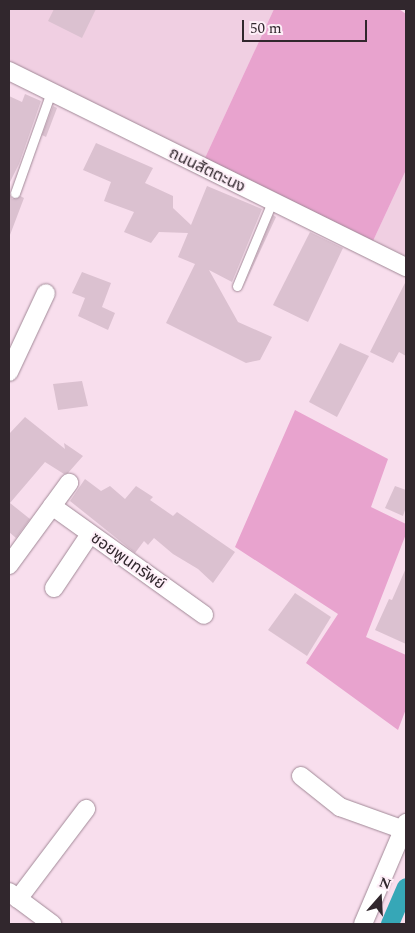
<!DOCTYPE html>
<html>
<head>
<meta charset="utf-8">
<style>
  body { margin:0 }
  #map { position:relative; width:415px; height:933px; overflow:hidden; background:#f8deed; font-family:Spectral,"Noto Sans Thai",serif }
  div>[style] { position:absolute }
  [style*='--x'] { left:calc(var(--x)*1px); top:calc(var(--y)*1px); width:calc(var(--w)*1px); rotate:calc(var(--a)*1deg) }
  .built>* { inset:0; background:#f0cfe2 }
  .green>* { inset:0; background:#e8a3ce }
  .canal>* { height:18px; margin:-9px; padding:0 9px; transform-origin:9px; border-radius:9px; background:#36a7b7 }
  .building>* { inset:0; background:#dbc1d0 }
  .roads { filter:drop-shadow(0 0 1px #a18997) drop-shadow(0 0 1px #a18997) }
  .lane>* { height:9px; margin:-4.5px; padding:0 4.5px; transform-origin:4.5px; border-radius:4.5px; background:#fff }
  .street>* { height:18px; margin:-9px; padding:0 9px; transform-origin:9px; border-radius:9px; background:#fff }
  span { translate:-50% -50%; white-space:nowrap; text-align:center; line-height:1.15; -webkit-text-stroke:4px #feeff8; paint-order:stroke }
  .street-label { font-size:16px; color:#31272d }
  .frame { position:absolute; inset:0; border:10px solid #31272d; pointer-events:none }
  .north { position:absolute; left:355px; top:873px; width:50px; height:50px; -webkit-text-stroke:4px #feeff8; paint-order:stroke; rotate:19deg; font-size:14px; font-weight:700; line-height:20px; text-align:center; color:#31272d }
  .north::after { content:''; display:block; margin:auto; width:18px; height:22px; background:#31272d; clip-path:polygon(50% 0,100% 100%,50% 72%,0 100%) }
  .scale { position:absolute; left:242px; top:20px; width:125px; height:22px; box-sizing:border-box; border:2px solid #31272d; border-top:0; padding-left:6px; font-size:15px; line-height:18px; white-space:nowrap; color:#31272d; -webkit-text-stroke:4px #feeff8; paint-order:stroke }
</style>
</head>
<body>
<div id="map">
  <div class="built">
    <div style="clip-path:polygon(9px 9px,274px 9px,205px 158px,9px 62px)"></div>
    <div style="clip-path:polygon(406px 170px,406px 256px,373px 241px)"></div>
  </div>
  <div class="green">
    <div style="clip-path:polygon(274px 9px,399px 9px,406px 14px,406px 170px,373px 241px,205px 158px)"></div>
    <div style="clip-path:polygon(295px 410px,388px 459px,371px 507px,406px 524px,406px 534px,366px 637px,406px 655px,406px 709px,398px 730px,306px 663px,338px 614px,235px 547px)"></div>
  </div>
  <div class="canal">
    <div style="--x:390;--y:924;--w:40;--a:-66.6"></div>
  </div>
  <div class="building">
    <div style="clip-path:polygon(54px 9px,96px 9px,82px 38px,48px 21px)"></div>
    <div style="clip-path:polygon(25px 94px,41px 101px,19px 164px,9px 184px,9px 96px,22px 102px)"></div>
    <div style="clip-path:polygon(53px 106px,57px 108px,46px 137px,42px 135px)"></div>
    <div style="clip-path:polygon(96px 143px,153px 168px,145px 183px,173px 196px,173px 208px,191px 225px,207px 186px,262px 209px,232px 282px,209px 270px,238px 322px,272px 337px,260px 360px,246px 363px,166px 323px,195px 264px,178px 257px,188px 233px,159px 232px,151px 243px,124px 232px,134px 212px,104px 201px,111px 182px,83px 170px)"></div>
    <div style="clip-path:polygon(9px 192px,12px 199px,20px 196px,24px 198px,10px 235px)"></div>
    <div style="clip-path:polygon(273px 215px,276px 217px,243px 288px)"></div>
    <div style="clip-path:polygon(310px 232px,343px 248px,308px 322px,273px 305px)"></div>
    <div style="clip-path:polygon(82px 272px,111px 283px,102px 307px,115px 313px,108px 330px,78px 316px,85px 298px,72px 293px)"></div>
    <div style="clip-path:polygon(406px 281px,406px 356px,399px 352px,393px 363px,370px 352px)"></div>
    <div style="clip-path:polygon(340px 343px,369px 356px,337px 417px,309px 402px)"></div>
    <div style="clip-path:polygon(82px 381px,88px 406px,58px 410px,53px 384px)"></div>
    <div style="clip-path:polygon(25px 417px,65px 449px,64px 443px,83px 456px,68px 473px,64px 474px,45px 462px,10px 503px,30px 519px,16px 538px,9px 532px,9px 434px)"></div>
    <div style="clip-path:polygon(85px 479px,101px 491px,110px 486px,125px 499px,136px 486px,153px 497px,150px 500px,173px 516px,177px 512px,235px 552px,213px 583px,198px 569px,173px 554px,154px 538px,148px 545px,144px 541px,135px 553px,70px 501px)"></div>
    <div style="clip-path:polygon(395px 486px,406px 490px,406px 507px,403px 516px,385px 508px)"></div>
    <div style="clip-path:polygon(406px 568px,406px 644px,375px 630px,389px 599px,392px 600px)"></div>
    <div style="clip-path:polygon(295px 593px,331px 617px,307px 656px,268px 630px)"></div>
  </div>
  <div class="roads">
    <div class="lane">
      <div style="--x:15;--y:193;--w:107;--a:-70.4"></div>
      <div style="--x:237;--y:286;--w:91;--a:-67.4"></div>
    </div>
    <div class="street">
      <div style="--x:9;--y:71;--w:443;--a:26.3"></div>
      <div style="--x:9;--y:372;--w:87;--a:-64.9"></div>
      <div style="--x:52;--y:506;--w:187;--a:35.6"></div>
      <div style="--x:9;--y:565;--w:102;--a:-53.8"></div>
      <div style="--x:54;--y:588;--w:65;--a:-56.3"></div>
      <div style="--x:301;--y:776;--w:50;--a:38.5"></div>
      <div style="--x:340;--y:807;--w:68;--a:19.8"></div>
      <div style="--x:9;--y:892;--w:54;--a:36.7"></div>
      <div style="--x:18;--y:899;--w:113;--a:-52.9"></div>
      <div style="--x:363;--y:924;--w:110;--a:-66.9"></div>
    </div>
  </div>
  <div class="street-label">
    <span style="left:207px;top:170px;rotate:26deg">ถนนสัตตะนง</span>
    <span style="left:128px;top:561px;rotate:35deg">ซอยพูนทรัพย์</span>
  </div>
  <div class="frame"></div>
  <div class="north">N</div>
  <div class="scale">50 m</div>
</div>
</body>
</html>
